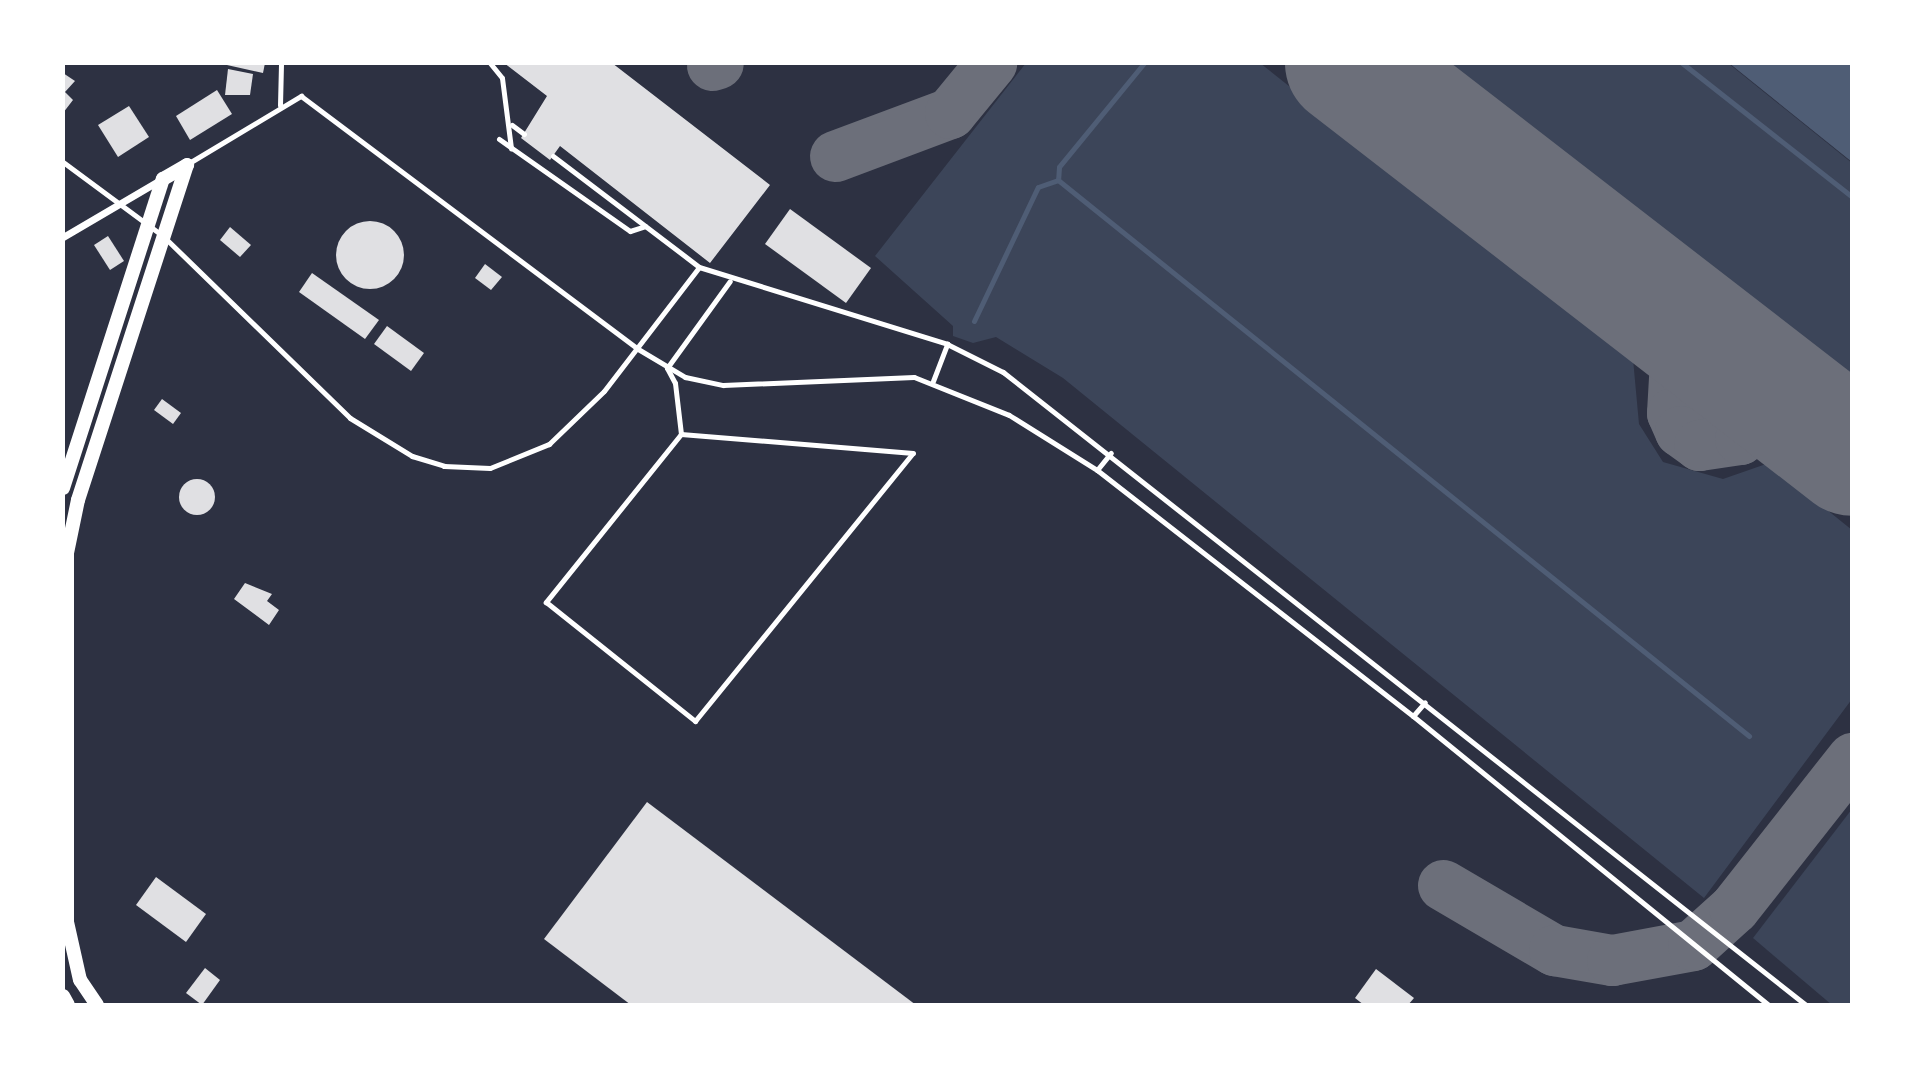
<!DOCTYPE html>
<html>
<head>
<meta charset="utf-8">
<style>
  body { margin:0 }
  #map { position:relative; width:1915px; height:1068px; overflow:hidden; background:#2d3142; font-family:Mulish,sans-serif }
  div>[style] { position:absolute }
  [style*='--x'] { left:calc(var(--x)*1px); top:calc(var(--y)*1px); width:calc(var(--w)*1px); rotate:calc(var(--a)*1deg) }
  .green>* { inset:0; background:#3c4559 }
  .water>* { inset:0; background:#4f5d75 }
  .stream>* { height:5px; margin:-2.5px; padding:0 2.5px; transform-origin:2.5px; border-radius:2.5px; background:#4f5d75 }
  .taxiway>* { height:51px; margin:-25.5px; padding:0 25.5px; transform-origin:25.5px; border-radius:25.5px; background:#6c6f7a }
  .runway>* { height:126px; margin:-63px; padding:0 63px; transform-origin:63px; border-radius:63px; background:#6c6f7a }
  .building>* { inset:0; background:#e0e0e3 }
  .round { border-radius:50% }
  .service>* { height:5px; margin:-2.5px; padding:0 2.5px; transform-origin:2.5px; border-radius:2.5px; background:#fff }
  .minor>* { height:7px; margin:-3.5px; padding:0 3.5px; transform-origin:3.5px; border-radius:3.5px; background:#fff }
  .secondary>* { height:14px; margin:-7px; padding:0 7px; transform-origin:7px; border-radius:7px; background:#fff }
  span { translate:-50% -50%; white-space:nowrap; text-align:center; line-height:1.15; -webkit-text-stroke:7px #fff; paint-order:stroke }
  .frame { position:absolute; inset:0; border:65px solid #fff; pointer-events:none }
</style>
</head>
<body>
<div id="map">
  <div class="green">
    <div style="clip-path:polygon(1026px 63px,1260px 63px,1633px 359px,1639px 424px,1663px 462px,1723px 479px,1769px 463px,1852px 530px,1852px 699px,1704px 898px,1063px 378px,996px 337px,973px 343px,953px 336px,953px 326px,875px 256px)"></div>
    <div style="clip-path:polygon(1447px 63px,1728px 63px,1852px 163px,1852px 377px)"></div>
    <div style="clip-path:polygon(1852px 809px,1852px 1005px,1832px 1005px,1753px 938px)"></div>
  </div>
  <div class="water">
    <div style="clip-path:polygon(1729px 63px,1852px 63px,1852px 162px)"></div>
  </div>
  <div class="stream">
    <div style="--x:1144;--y:63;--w:134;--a:129.3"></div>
    <div style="--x:1059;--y:167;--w:13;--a:94"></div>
    <div style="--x:1058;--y:180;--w:887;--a:38.82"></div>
    <div style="--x:1682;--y:63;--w:216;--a:38.2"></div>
    <div style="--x:974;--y:321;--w:148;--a:-64.5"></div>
    <div style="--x:1038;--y:187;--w:21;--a:-19"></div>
  </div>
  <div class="taxiway">
    <div style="--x:712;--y:65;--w:6;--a:-18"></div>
    <div style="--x:835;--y:156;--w:123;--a:-20.5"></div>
    <div style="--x:950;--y:113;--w:65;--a:-50.6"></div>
    <div style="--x:1666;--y:309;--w:35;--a:74"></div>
    <div style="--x:1676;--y:343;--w:70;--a:93.3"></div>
    <div style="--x:1672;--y:413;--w:20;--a:66"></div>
    <div style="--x:1680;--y:431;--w:24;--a:36"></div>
    <div style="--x:1699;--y:445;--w:41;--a:-8.3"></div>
    <div style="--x:1740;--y:439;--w:34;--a:-63"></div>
    <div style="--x:1755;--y:409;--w:25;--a:-101"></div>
    <div style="--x:1750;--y:384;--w:35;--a:-130"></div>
    <div style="--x:1443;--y:885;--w:129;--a:30.4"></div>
    <div style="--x:1554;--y:950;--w:59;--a:9.8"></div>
    <div style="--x:1612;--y:960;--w:82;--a:-10.5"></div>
    <div style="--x:1693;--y:945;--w:55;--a:-42.1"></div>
    <div style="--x:1734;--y:908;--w:191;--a:-51.8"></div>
  </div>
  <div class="runway">
    <div style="--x:1348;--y:63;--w:637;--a:37.73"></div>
  </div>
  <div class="building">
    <div style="clip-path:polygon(218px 63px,265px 63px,263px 73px)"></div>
    <div style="clip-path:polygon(504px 63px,612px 63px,770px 185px,710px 263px,560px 146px,550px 160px,521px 138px,547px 96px)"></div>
    <div style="clip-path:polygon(228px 69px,253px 74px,250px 95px,225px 95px)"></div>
    <div style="clip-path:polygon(63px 73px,75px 81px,65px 92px,73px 100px,63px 113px)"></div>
    <div style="clip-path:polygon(217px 90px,232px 114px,190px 140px,176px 116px)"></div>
    <div style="clip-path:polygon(129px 106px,149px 137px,118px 157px,98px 125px)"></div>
    <div style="clip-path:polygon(790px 209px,871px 268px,846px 303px,765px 244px)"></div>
    <div class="round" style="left:336px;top:221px;width:68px;height:68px"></div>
    <div style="clip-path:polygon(230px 227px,251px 245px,240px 257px,220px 240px)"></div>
    <div style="clip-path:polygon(108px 236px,124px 261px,110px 270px,94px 245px)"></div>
    <div style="clip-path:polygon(485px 264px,502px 277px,491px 290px,475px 278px)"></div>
    <div style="clip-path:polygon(312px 273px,379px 320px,365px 339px,299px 292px)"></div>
    <div style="clip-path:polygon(387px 326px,424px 353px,411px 371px,374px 344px)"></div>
    <div style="clip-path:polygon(162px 399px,181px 413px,173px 424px,154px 410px)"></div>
    <div class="round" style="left:179px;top:479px;width:36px;height:36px"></div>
    <div style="clip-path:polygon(245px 583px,272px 594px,267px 601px,279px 610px,269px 625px,234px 599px)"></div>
    <div style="clip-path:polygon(647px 802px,916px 1005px,631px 1005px,544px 939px)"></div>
    <div style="clip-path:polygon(156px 877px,206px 914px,186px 942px,136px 905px)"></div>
    <div style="clip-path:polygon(205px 968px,220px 980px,202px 1005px,186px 993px)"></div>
    <div style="clip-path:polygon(1376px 969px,1414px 998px,1408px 1005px,1364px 1005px,1355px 998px)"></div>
  </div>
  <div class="service">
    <div style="--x:490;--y:63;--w:19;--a:51"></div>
    <div style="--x:502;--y:78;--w:71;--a:82.7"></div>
    <div style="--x:280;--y:105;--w:42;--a:-88.6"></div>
    <div style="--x:512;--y:125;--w:15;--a:37"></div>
    <div style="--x:499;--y:139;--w:160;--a:35.1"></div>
    <div style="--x:630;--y:231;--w:16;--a:-18"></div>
    <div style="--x:553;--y:156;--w:183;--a:37.2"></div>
    <div style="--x:699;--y:267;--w:260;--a:17.2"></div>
    <div style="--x:947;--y:344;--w:63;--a:26.6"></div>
    <div style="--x:1003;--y:372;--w:1022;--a:38.25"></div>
    <div style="--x:63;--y:162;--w:124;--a:36.5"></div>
    <div style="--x:163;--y:236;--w:261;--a:44.2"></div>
    <div style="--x:350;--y:418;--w:73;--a:31.5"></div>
    <div style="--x:412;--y:456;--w:34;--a:17"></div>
    <div style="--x:444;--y:466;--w:46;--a:2.5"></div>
    <div style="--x:490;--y:468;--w:64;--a:-22.1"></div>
    <div style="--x:549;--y:444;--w:76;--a:-43.9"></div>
    <div style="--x:604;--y:391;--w:156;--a:-52.5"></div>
    <div style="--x:189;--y:163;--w:131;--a:-30.9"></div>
    <div style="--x:301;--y:96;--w:421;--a:36.9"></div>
    <div style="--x:638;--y:349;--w:55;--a:30.8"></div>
    <div style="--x:685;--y:377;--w:39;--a:12"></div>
    <div style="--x:723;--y:385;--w:191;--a:-2.4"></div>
    <div style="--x:914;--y:377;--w:102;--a:21.8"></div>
    <div style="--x:1009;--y:415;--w:104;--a:32"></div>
    <div style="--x:1097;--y:470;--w:400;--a:37.9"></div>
    <div style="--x:1413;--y:716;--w:459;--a:39.1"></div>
    <div style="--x:667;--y:368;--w:17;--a:62"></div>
    <div style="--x:675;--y:383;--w:51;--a:83.3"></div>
    <div style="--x:681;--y:434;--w:216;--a:128.8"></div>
    <div style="--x:546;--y:602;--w:191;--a:38.6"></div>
    <div style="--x:695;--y:721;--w:345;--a:-50.9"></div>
    <div style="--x:913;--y:453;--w:233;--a:-175.3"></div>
    <div style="--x:667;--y:368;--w:107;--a:-54.1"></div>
    <div style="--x:933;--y:381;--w:40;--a:-69"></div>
    <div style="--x:1097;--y:470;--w:22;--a:-51"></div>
    <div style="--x:1413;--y:716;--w:18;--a:-49"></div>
  </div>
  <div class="minor">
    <div style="--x:63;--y:237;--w:115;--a:-30.4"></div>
  </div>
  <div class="secondary">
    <div style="--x:63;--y:488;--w:325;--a:-72.1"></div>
    <div style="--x:163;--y:179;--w:28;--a:-30"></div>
    <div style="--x:63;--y:996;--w:10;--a:61"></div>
    <div style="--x:97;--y:1005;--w:30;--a:-124"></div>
    <div style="--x:80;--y:980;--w:59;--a:-102.6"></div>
    <div style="--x:67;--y:922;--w:369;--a:-90"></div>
    <div style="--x:67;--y:553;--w:54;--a:-78.3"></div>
    <div style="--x:78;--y:500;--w:352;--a:-72"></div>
  </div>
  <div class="frame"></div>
</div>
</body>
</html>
